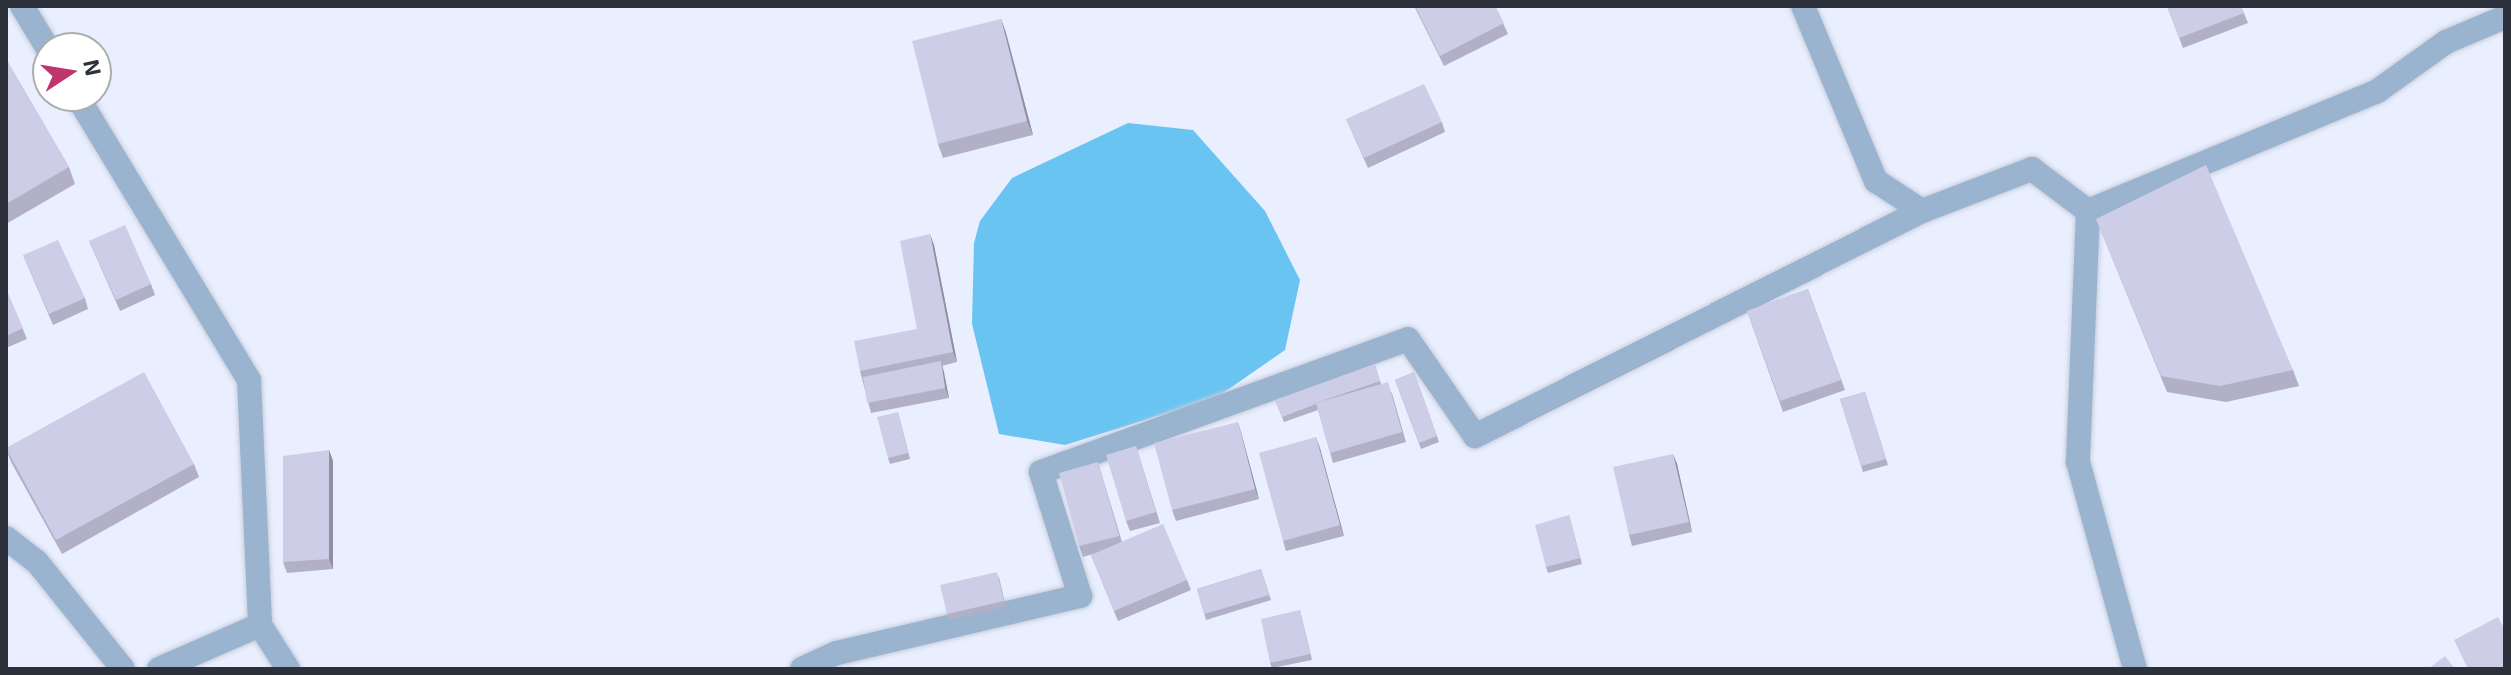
<!DOCTYPE html>
<html>
<head>
<meta charset="utf-8">
<style>
  body { margin:0 }
  #map { position:relative; width:2511px; height:675px; overflow:hidden; background:#e9effe; font-family:"Exo 2",sans-serif }
  div>[style] { position:absolute }
  [style*='--x'] { left:calc(var(--x)*1px); top:calc(var(--y)*1px); width:calc(var(--w)*1px); rotate:calc(var(--a)*1deg) }
  .water>* { inset:0; background:#6ac4f2 }
  .roads { filter:drop-shadow(0 0 2px #c7cddb) drop-shadow(0 0 2px #c7cddb) }
  .minor>* { height:24px; margin:-12px; padding:0 12px; transform-origin:12px; border-radius:12px; background:#9ab3cf }
  .wall>* { inset:0; background:#b1b0c7 }
  .shaded-wall>* { inset:0; background:#9090a2 }
  .building>* { inset:0; background:#cecde7 }
  span { translate:-50% -50%; white-space:nowrap; text-align:center; line-height:1.15; -webkit-text-stroke:7px #fff; paint-order:stroke }
  .frame { position:absolute; inset:0; border:8px solid #2d313b; pointer-events:none }
  .north { position:absolute; left:32px; top:32px; width:80px; height:80px; box-sizing:border-box; background:#fff; border:2px solid #abadb1; border-radius:50%; rotate:78deg; font-size:22px; font-weight:700; line-height:32px; text-align:center; color:#2d313b }
  .north::after { content:''; display:block; margin:auto; width:28px; height:36px; background:#c0356d; clip-path:polygon(50% 0,100% 100%,50% 72%,0 100%) }
</style>
</head>
<body>
<div id="map">
  <div class="water">
    <div style="clip-path:polygon(1128px 123px,1193px 130px,1265px 211px,1300px 280px,1285px 350px,1216px 398px,1065px 445px,999px 434px,972px 324px,974px 243px,980px 221px,1012px 178px)"></div>
  </div>
  <div class="roads">
    <div class="minor">
      <div style="--x:22;--y:6;--w:50;--a:58.8"></div>
      <div style="--x:1803;--y:6;--w:190;--a:67.4"></div>
      <div style="--x:1876;--y:181;--w:55;--a:33.1"></div>
      <div style="--x:77;--y:96;--w:332;--a:58.8"></div>
      <div style="--x:249;--y:380;--w:245;--a:87.4"></div>
      <div style="--x:260;--y:625;--w:52;--a:57.5"></div>
      <div style="--x:2088;--y:211;--w:251;--a:92.3"></div>
      <div style="--x:2078;--y:462;--w:215;--a:74.6"></div>
      <div style="--x:6;--y:538;--w:39;--a:38"></div>
      <div style="--x:37;--y:562;--w:137;--a:51.2"></div>
      <div style="--x:159;--y:669;--w:110;--a:-23.5"></div>
      <div style="--x:802;--y:669;--w:38;--a:-25"></div>
      <div style="--x:837;--y:653;--w:250;--a:-13.2"></div>
      <div style="--x:1080;--y:596;--w:130;--a:-107.5"></div>
      <div style="--x:1041;--y:472;--w:390;--a:-19.9"></div>
      <div style="--x:1408;--y:339;--w:118;--a:55.4"></div>
      <div style="--x:1475;--y:436;--w:500;--a:-26.72"></div>
      <div style="--x:1922;--y:211;--w:118;--a:-20.9"></div>
      <div style="--x:2032;--y:169;--w:70;--a:36.9"></div>
      <div style="--x:2088;--y:211;--w:312;--a:-22.5"></div>
      <div style="--x:2376;--y:92;--w:86;--a:-35.5"></div>
      <div style="--x:2446;--y:42;--w:64;--a:-23"></div>
    </div>
  </div>
  <div class="wall">
    <div style="clip-path:polygon(1414px 6px,1495px 6px,1508px 34px,1444px 66px)"></div>
    <div style="clip-path:polygon(2167px 6px,2241px 6px,2248px 23px,2183px 48px)"></div>
    <div style="clip-path:polygon(1001px 19px,1006px 33px,1033px 135px,943px 158px,938px 144px)"></div>
    <div style="clip-path:polygon(6px 59px,69px 167px,75px 184px,6px 224px)"></div>
    <div style="clip-path:polygon(1346px 119px,1442px 122px,1445px 132px,1368px 168px)"></div>
    <div style="clip-path:polygon(2096px 219px,2293px 370px,2299px 386px,2226px 402px,2167px 392px)"></div>
    <div style="clip-path:polygon(89px 241px,151px 284px,155px 295px,120px 311px)"></div>
    <div style="clip-path:polygon(934px 245px,957px 362px,942px 366px,949px 398px,871px 413px,860px 371px,917px 329px)"></div>
    <div style="clip-path:polygon(23px 255px,85px 298px,88px 309px,53px 325px)"></div>
    <div style="clip-path:polygon(6px 289px,27px 339px,6px 348px)"></div>
    <div style="clip-path:polygon(1808px 289px,1845px 390px,1783px 412px,1747px 311px)"></div>
    <div style="clip-path:polygon(1375px 365px,1381px 384px,1392px 393px,1406px 442px,1333px 463px,1318px 410px,1284px 422px,1275px 400px)"></div>
    <div style="clip-path:polygon(1414px 372px,1439px 442px,1421px 449px,1395px 380px)"></div>
    <div style="clip-path:polygon(1865px 392px,1888px 465px,1863px 472px,1840px 399px)"></div>
    <div style="clip-path:polygon(898px 412px,910px 459px,890px 464px,888px 458px)"></div>
    <div style="clip-path:polygon(1238px 422px,1259px 499px,1176px 521px,1172px 510px)"></div>
    <div style="clip-path:polygon(1316px 437px,1344px 536px,1286px 551px,1283px 541px)"></div>
    <div style="clip-path:polygon(1136px 446px,1160px 523px,1130px 531px,1126px 521px)"></div>
    <div style="clip-path:polygon(6px 448px,194px 464px,199px 477px,62px 554px,11px 462px)"></div>
    <div style="clip-path:polygon(329px 450px,333px 461px,333px 569px,287px 573px,283px 562px)"></div>
    <div style="clip-path:polygon(1673px 454px,1677px 464px,1692px 532px,1632px 546px,1629px 535px)"></div>
    <div style="clip-path:polygon(1098px 462px,1122px 542px,1187px 580px,1191px 590px,1118px 621px,1091px 555px,1096px 553px,1083px 557px,1079px 546px)"></div>
    <div style="clip-path:polygon(1569px 515px,1582px 564px,1548px 573px,1546px 567px)"></div>
    <div style="clip-path:polygon(1261px 569px,1271px 600px,1206px 620px,1197px 589px)"></div>
    <div style="clip-path:polygon(999px 577px,1006px 607px,949px 620px,947px 614px)"></div>
    <div style="clip-path:polygon(1300px 610px,1312px 660px,1272px 668px,1270px 663px)"></div>
  </div>
  <div class="shaded-wall">
    <div style="clip-path:polygon(1001px 19px,1006px 33px,1033px 135px,1027px 121px)"></div>
    <div style="clip-path:polygon(930px 234px,934px 245px,957px 362px,953px 352px)"></div>
    <div style="clip-path:polygon(941px 361px,944px 372px,949px 398px,945px 388px)"></div>
    <div style="clip-path:polygon(1238px 422px,1241px 432px,1259px 499px,1255px 489px)"></div>
    <div style="clip-path:polygon(1316px 437px,1320px 448px,1344px 536px,1340px 525px)"></div>
    <div style="clip-path:polygon(329px 450px,333px 461px,333px 569px,329px 559px)"></div>
    <div style="clip-path:polygon(1673px 454px,1677px 464px,1692px 532px,1689px 522px)"></div>
  </div>
  <div class="building">
    <div style="clip-path:polygon(1415px 6px,1495px 6px,1504px 23px,1440px 56px)"></div>
    <div style="clip-path:polygon(2167px 6px,2241px 6px,2244px 13px,2179px 38px)"></div>
    <div style="clip-path:polygon(1001px 19px,1027px 121px,938px 144px,912px 41px)"></div>
    <div style="clip-path:polygon(6px 59px,69px 167px,6px 204px)"></div>
    <div style="clip-path:polygon(1424px 84px,1442px 122px,1364px 158px,1346px 119px)"></div>
    <div style="clip-path:polygon(2206px 165px,2293px 370px,2220px 386px,2161px 376px,2096px 219px)"></div>
    <div style="clip-path:polygon(125px 225px,151px 284px,116px 300px,89px 241px)"></div>
    <div style="clip-path:polygon(930px 234px,953px 352px,860px 371px,854px 341px,917px 329px,900px 241px)"></div>
    <div style="clip-path:polygon(58px 240px,85px 298px,49px 314px,23px 255px)"></div>
    <div style="clip-path:polygon(6px 289px,23px 328px,6px 336px)"></div>
    <div style="clip-path:polygon(1808px 289px,1841px 380px,1780px 401px,1747px 311px)"></div>
    <div style="clip-path:polygon(941px 361px,945px 388px,867px 403px,863px 377px)"></div>
    <div style="clip-path:polygon(1375px 365px,1380px 381px,1316px 403px,1316px 404px,1282px 417px,1275px 400px)"></div>
    <div style="clip-path:polygon(144px 372px,194px 464px,56px 540px,6px 448px)"></div>
    <div style="clip-path:polygon(1414px 372px,1437px 436px,1419px 443px,1395px 380px)"></div>
    <div style="clip-path:polygon(1388px 382px,1402px 432px,1330px 453px,1316px 403px)"></div>
    <div style="clip-path:polygon(1865px 392px,1886px 459px,1861px 466px,1840px 399px)"></div>
    <div style="clip-path:polygon(898px 412px,908px 453px,888px 458px,877px 417px)"></div>
    <div style="clip-path:polygon(1238px 422px,1255px 489px,1172px 510px,1154px 443px)"></div>
    <div style="clip-path:polygon(1316px 437px,1340px 525px,1283px 541px,1259px 453px)"></div>
    <div style="clip-path:polygon(1136px 446px,1156px 512px,1126px 521px,1106px 455px)"></div>
    <div style="clip-path:polygon(329px 450px,329px 559px,283px 562px,283px 456px)"></div>
    <div style="clip-path:polygon(1673px 454px,1689px 522px,1629px 535px,1613px 467px)"></div>
    <div style="clip-path:polygon(1098px 462px,1119px 536px,1079px 546px,1059px 473px)"></div>
    <div style="clip-path:polygon(1569px 515px,1580px 558px,1546px 567px,1535px 525px)"></div>
    <div style="clip-path:polygon(1163px 524px,1187px 580px,1114px 611px,1091px 555px)"></div>
    <div style="clip-path:polygon(1261px 569px,1269px 595px,1204px 614px,1197px 589px)"></div>
    <div style="clip-path:polygon(997px 572px,1004px 601px,947px 614px,940px 585px)"></div>
    <div style="clip-path:polygon(1300px 610px,1310px 654px,1270px 663px,1261px 619px)"></div>
    <div style="clip-path:polygon(2498px 617px,2505px 630px,2505px 669px,2468px 669px,2454px 640px)"></div>
    <div style="clip-path:polygon(2445px 656px,2455px 669px,2428px 669px)"></div>
  </div>
  <div class="frame"></div>
  <div class="north">N</div>
</div>
</body>
</html>
